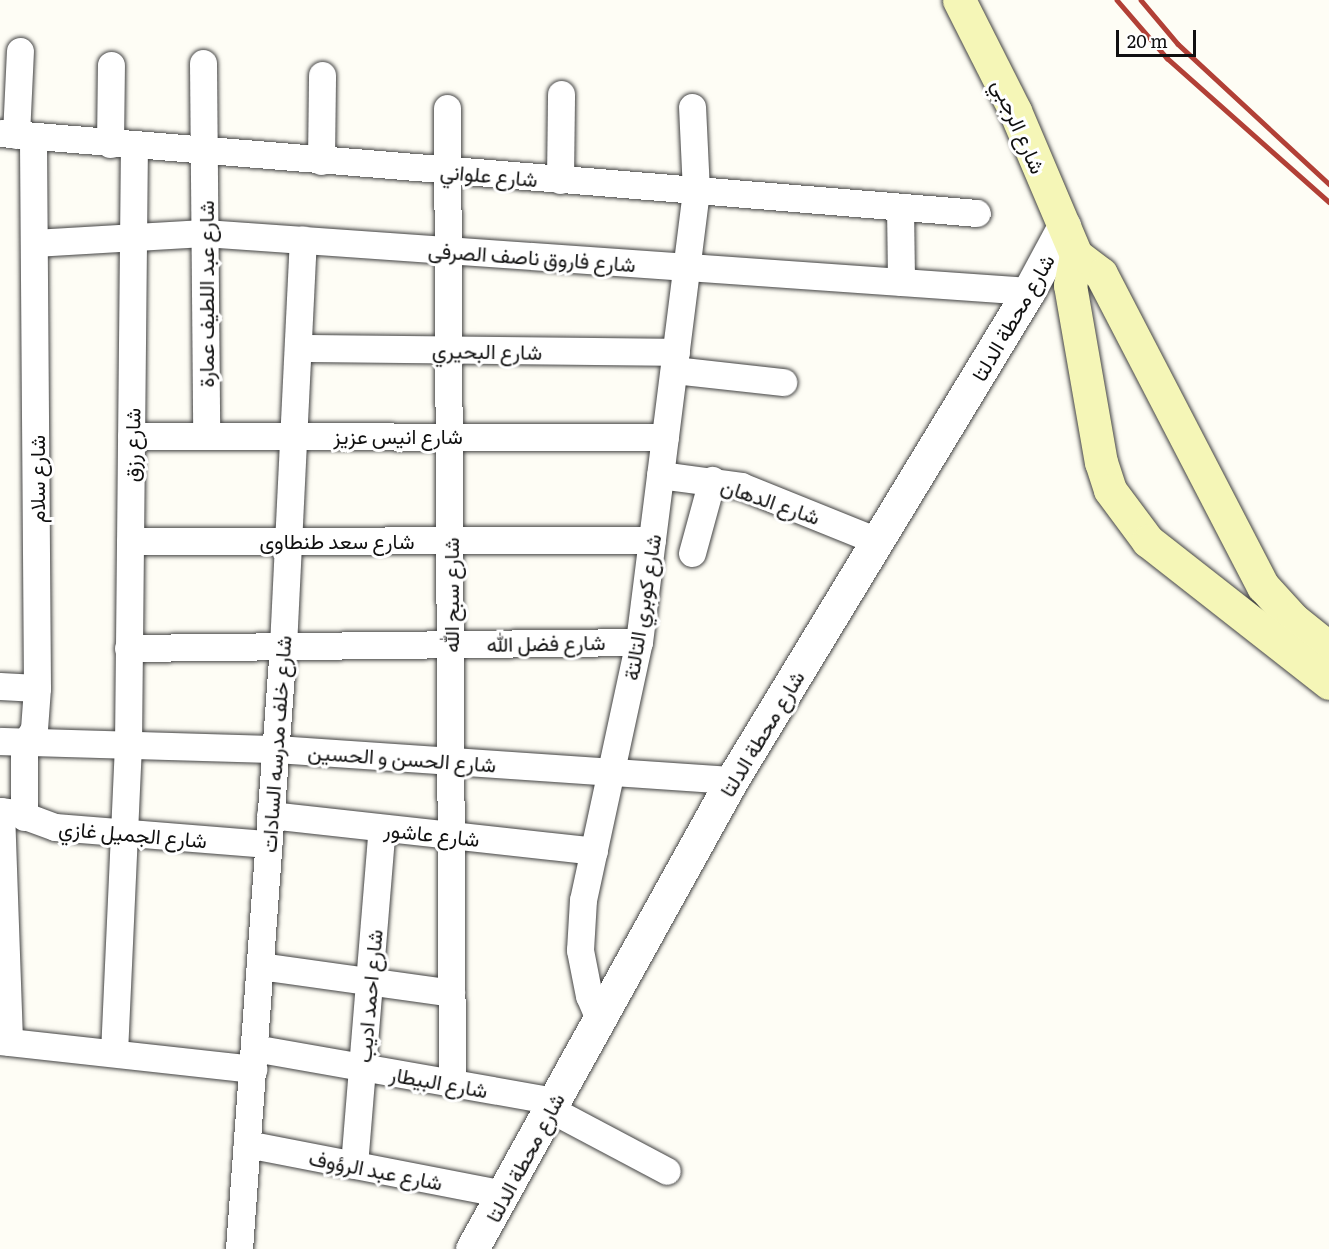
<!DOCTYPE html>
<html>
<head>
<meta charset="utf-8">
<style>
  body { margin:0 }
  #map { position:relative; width:1329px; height:1249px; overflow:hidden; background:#fefdf5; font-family:Literata,Vazirmatn,serif }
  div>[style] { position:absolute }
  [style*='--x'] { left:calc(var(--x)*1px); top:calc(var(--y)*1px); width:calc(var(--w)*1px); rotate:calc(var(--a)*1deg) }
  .roads { filter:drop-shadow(0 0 2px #434343) drop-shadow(0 0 2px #434343) }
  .minor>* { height:27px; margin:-13.5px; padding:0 13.5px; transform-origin:13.5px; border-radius:13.5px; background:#fff }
  .tertiary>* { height:33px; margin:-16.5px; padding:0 16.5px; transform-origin:16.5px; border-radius:16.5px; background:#fff }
  .secondary>* { height:33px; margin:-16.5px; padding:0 16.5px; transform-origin:16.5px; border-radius:16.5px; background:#f5f6b7 }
  .rail>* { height:4.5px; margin:-2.25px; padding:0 2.25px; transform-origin:2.25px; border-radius:2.25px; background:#b24036 }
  span { translate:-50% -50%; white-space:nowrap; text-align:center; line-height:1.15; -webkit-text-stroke:6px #fff; paint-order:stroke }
  .street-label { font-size:21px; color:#101010 }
  .scale { position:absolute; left:1116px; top:30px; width:80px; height:27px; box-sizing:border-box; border:3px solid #101010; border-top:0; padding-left:8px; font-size:18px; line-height:21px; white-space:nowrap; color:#101010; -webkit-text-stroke:4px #fff; paint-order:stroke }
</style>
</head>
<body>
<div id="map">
  <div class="roads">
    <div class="minor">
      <div style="--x:203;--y:63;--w:373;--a:89.5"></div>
      <div style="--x:447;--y:108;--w:975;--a:89.71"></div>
      <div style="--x:0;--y:133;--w:980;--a:4.68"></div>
      <div style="--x:16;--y:135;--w:84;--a:-87.3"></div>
      <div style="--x:110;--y:144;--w:79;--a:-89.3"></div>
      <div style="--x:321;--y:161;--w:86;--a:-89.3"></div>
      <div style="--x:560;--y:180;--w:86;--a:-89.3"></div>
      <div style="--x:900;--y:207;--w:75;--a:89.2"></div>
      <div style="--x:34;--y:243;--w:170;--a:-3.4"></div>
      <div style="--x:204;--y:233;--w:827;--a:4.02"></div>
      <div style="--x:298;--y:348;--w:378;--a:0.6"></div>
      <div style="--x:674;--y:370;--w:110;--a:6.3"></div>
      <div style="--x:131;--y:436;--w:534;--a:0.11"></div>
      <div style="--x:660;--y:475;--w:82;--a:7.7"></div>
      <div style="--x:741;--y:486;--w:147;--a:22"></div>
      <div style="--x:130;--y:541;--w:522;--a:-0.11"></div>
      <div style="--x:692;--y:553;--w:76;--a:-74.7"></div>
      <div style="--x:128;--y:648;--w:511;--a:-0.67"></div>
      <div style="--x:0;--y:686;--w:37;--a:3"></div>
      <div style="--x:0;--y:741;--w:275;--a:1.7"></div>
      <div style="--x:275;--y:749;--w:458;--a:3.9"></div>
      <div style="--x:0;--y:811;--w:17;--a:7"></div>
      <div style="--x:17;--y:813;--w:40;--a:20.2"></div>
      <div style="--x:55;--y:827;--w:214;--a:4.6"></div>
      <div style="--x:1;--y:811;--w:231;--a:88"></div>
      <div style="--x:270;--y:815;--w:326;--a:6.3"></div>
      <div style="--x:24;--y:817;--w:72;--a:-90"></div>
      <div style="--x:24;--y:745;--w:19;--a:-58"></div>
      <div style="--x:34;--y:729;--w:41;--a:-85.8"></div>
      <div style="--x:37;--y:688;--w:550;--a:-90.42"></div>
      <div style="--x:260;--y:966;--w:193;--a:8"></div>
      <div style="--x:599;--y:1019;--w:25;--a:-113"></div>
      <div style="--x:589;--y:996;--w:47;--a:-101.1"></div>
      <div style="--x:580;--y:950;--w:50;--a:-86.6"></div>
      <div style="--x:583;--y:900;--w:264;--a:-77.8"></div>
      <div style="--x:639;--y:642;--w:455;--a:-82.8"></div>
      <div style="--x:696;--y:191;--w:84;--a:-92.7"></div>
      <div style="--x:0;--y:1041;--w:255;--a:6.3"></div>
      <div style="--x:254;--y:1048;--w:305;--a:10"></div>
      <div style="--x:114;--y:1053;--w:308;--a:-87.4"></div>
      <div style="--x:128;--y:745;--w:599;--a:-89.43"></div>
      <div style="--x:550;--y:1109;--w:132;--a:27.9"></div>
      <div style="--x:247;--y:1144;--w:263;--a:11"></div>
      <div style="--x:354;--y:1165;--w:338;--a:-85.3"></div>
      <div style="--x:239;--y:1249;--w:605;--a:-85.83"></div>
      <div style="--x:283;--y:646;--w:407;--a:-87.2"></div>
    </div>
    <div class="tertiary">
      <div style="--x:472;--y:1249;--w:536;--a:-61"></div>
      <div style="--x:732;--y:780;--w:572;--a:-58.73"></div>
      <div style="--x:1029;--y:291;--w:74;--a:-61.7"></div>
    </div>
    <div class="secondary">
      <div style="--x:959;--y:0;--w:124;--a:63.2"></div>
      <div style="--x:1015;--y:111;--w:156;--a:67"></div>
      <div style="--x:1076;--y:255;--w:31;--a:37"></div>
      <div style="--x:1101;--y:274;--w:352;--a:62.6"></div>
      <div style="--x:1263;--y:586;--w:45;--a:47.7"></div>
      <div style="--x:1293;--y:619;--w:46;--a:38.9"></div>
      <div style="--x:1076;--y:255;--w:31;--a:101"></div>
      <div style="--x:1070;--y:285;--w:180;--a:80.1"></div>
      <div style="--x:1101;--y:462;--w:29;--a:72"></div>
      <div style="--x:1110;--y:490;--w:64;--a:53.3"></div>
      <div style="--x:1148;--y:541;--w:230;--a:38.1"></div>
    </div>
  </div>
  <div class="rail">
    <div style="--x:1117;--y:0;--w:77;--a:49.2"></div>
    <div style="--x:1167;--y:58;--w:217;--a:41.6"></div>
    <div style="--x:1141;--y:0;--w:57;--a:49.9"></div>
    <div style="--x:1178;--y:44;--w:206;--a:42.8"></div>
  </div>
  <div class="street-label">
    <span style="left:1020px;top:126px;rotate:66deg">شارع الرجبي</span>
    <span style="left:489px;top:174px;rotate:5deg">شارع علواني</span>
    <span style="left:532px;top:256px;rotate:4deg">شارع فاروق ناصف الصرفى</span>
    <span style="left:205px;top:294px;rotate:-90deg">شارع عبد اللطيف عمارة</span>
    <span style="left:1012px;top:317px;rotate:-60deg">شارع محطة الدلتا</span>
    <span style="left:487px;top:350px;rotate:1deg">شارع البحيري</span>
    <span style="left:398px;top:435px">شارع انيس عزيز</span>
    <span style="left:131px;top:445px;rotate:-89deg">شارع رزق</span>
    <span style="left:36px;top:479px;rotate:-90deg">شارع سلام</span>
    <span style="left:771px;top:500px;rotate:19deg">شارع الدهان</span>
    <span style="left:337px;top:540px">شارع سعد طنطاوى</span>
    <span style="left:450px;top:595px;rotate:-90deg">شارع سبح الله</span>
    <span style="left:641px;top:607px;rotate:-81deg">شارع كوبري التالتة</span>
    <span style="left:546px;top:642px;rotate:-1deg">شارع فضل الله</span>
    <span style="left:761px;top:733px;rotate:-59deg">شارع محطة الدلتا</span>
    <span style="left:275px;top:744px;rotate:-86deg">شارع خلف مدرسه السادات</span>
    <span style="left:402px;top:757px;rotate:4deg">شارع الحسن و الحسين</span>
    <span style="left:133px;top:833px;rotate:5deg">شارع الجميل غازي</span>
    <span style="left:432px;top:833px;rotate:6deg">شارع عاشور</span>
    <span style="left:368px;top:996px;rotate:-85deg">شارع احمد اديب</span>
    <span style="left:439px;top:1081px;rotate:10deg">شارع البيطار</span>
    <span style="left:524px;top:1157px;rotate:-62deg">شارع محطة الدلتا</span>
    <span style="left:376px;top:1169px;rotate:11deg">شارع عبد الرؤوف</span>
  </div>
  <div class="scale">20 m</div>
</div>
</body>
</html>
